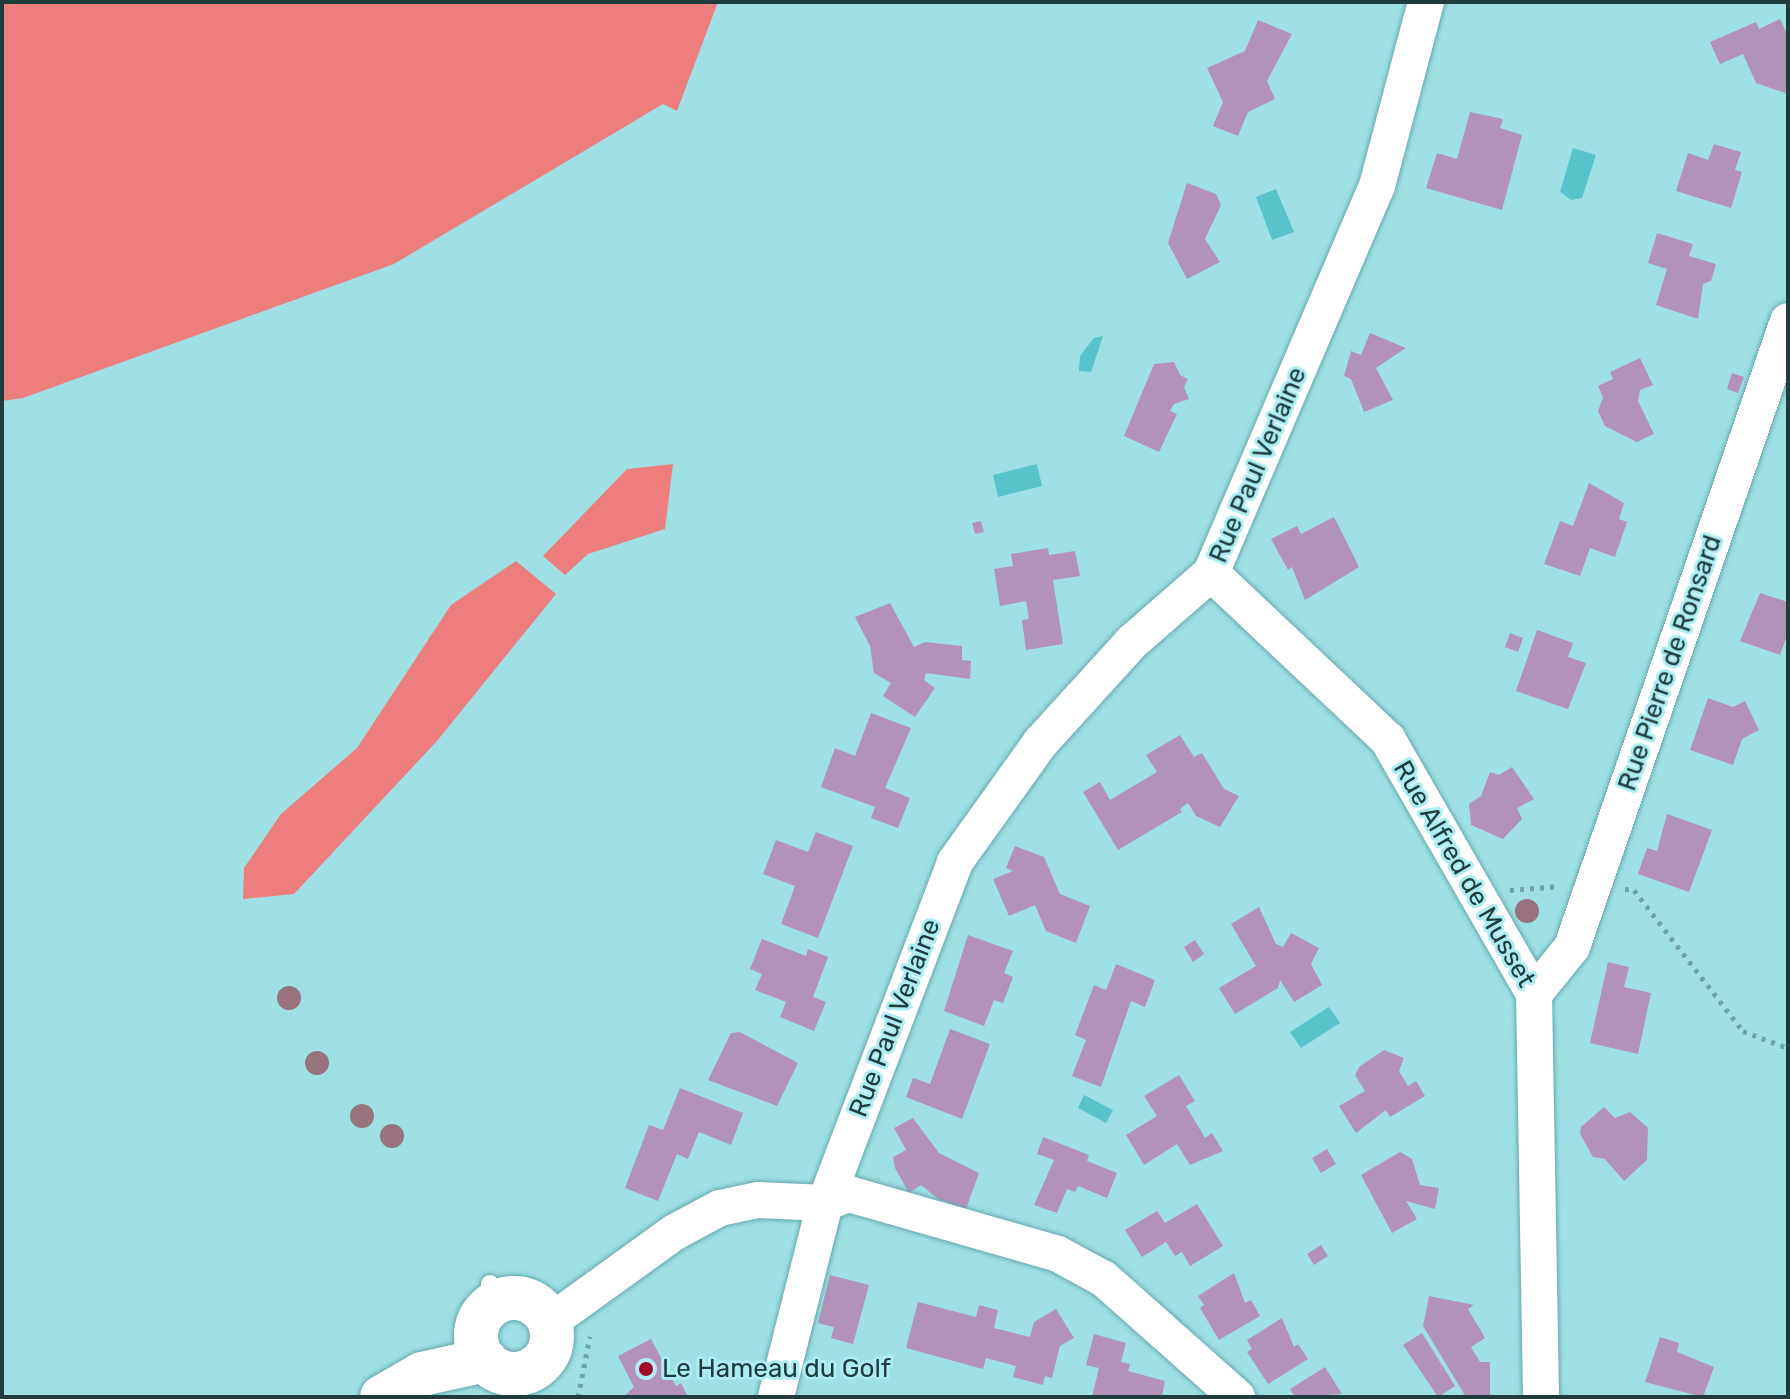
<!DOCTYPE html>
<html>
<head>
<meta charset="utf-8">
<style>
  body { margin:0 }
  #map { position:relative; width:1790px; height:1399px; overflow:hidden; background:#9ee0e4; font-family:Rubik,sans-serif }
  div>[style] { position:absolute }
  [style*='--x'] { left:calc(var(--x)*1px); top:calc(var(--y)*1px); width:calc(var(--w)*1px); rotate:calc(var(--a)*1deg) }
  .green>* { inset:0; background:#ee7e7e }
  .water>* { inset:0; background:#58c3ca }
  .building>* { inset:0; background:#b392b9 }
  .path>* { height:5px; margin-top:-2.5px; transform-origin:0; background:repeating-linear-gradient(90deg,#70a4a7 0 4px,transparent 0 10px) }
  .roads { filter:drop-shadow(0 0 2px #66a7ac) drop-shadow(0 0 2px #66a7ac) }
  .service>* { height:18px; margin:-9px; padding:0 9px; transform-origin:9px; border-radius:9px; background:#fff }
  .minor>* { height:36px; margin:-18px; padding:0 18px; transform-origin:18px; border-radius:18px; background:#fff }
  .tertiary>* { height:44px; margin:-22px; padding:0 22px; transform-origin:22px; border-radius:22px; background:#fff }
  .tertiary>.ring { margin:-22px; padding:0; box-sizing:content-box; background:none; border:44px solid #fff; border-radius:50% }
  .trees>* { width:24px; height:24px; margin:-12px; border-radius:50%; background:#98737d }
  .dots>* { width:22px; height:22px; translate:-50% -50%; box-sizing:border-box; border:4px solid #abedf2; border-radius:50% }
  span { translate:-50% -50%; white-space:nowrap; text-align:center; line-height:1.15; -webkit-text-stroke:6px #abedf2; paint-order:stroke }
  .street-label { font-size:26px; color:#203c3d }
  .poi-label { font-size:26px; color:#203c3d }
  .left { translate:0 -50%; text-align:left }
  .frame { position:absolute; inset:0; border:4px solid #203c3d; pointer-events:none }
</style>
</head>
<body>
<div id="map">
  <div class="green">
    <div style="clip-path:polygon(2px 2px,718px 2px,677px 111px,663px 104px,394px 264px,23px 398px,2px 401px)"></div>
    <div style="clip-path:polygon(673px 464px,665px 529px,588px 554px,565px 575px,543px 556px,627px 469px)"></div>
    <div style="clip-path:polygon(516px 561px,556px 594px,437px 741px,294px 894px,243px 899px,244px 868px,281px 814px,357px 748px,451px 605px)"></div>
  </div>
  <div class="water">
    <div style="clip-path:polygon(1573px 148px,1596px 155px,1582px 198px,1571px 200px,1560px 192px)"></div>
    <div style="clip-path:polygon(1276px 189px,1294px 232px,1272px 240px,1256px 197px)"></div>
    <div style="clip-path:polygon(1103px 336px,1091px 372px,1079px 371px,1080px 356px,1094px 338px)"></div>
    <div style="clip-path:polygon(1037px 464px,1042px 486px,998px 497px,993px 475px)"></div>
    <div style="clip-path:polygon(1329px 1007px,1340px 1023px,1301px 1048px,1290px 1032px)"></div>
    <div style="clip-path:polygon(1084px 1095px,1113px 1110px,1106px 1123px,1078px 1108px)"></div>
  </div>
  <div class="building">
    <div style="clip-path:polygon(1780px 19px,1788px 36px,1788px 94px,1756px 83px,1743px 54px,1720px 64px,1710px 42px,1756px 22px,1759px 29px)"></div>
    <div style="clip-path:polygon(1258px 20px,1292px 34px,1267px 81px,1275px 99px,1248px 112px,1238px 136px,1213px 126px,1223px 102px,1207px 68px,1245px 51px)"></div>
    <div style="clip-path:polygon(1470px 112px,1503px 119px,1500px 128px,1522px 135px,1502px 210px,1426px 188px,1437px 153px,1457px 159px)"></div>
    <div style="clip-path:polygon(1714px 144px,1741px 152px,1735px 170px,1742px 172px,1731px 208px,1676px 191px,1688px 153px,1708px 160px)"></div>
    <div style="clip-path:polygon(1187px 183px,1216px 194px,1221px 205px,1205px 239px,1220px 262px,1187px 279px,1168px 243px)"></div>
    <div style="clip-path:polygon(1657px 233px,1693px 244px,1689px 256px,1716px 264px,1711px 281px,1703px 284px,1698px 319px,1656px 305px,1667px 269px,1648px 263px)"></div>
    <div style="clip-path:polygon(1370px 333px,1406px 348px,1376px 368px,1393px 400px,1364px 412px,1351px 379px,1344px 376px,1351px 351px,1361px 355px)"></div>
    <div style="clip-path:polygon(1640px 358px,1653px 385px,1640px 390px,1638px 401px,1654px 434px,1637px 442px,1605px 426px,1598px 411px,1603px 397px,1598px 386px,1613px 379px,1610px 372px)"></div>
    <div style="clip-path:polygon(1174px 362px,1180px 375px,1188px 379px,1184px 387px,1189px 399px,1174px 404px,1170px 411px,1177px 414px,1159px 452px,1124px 436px,1154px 364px)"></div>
    <div style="clip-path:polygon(1732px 373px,1744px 377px,1738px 393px,1727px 389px)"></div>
    <div style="clip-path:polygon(1589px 483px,1624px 503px,1619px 519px,1627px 522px,1615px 557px,1590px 548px,1580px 576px,1544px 564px,1560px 521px,1573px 526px)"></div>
    <div style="clip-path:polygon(1334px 517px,1359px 567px,1305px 600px,1292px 567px,1288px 570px,1271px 539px,1297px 526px,1301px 534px)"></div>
    <div style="clip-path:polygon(981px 521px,984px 532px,975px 534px,972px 523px)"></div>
    <div style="clip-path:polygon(1048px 548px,1049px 555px,1075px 551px,1080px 576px,1053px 580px,1063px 644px,1026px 650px,1022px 620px,1029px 619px,1026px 601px,1000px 606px,994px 569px,1013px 566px,1011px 554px)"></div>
    <div style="clip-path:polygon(1760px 593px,1788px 602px,1788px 633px,1780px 655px,1740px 641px)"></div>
    <div style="clip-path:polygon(890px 603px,914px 647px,925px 642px,962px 646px,962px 660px,971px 661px,970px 679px,926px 673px,924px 680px,935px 688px,915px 717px,883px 696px,891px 683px,874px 673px,870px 646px,855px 617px)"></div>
    <div style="clip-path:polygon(1537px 630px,1573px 643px,1568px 657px,1586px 663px,1568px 709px,1516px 691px)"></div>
    <div style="clip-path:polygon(1510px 633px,1523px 638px,1518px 652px,1505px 647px)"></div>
    <div style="clip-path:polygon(1708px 698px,1733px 707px,1745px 701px,1759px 730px,1742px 739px,1733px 765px,1690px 750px)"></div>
    <div style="clip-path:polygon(871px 713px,911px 728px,885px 788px,910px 798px,898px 828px,871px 818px,875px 807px,821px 787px,835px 748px,855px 756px)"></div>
    <div style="clip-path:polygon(1180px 735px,1194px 757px,1202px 753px,1224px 789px,1239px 796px,1220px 827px,1196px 816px,1188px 803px,1180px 809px,1182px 812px,1118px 850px,1083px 792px,1100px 782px,1110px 800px,1157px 772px,1146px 755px)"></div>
    <div style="clip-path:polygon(1512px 767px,1534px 799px,1517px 808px,1522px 819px,1503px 839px,1471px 825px,1469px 804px,1481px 796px,1490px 772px,1499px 775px)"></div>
    <div style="clip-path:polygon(1667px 814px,1712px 830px,1689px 892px,1638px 874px,1647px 848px,1657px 851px)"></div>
    <div style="clip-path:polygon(816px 832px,853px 846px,818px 938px,781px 924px,795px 886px,763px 874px,776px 840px,808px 852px)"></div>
    <div style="clip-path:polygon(1015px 846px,1044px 857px,1060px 894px,1090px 906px,1076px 943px,1046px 931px,1035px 905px,1009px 916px,993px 879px,1013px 871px,1006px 868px)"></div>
    <div style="clip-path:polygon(1259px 907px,1276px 944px,1283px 947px,1291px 933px,1319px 948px,1311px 964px,1322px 985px,1294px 1002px,1280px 980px,1278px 988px,1235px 1014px,1219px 988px,1256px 966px,1231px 924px)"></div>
    <div style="clip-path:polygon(968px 935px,1013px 951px,1004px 973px,1013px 977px,1003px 1003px,994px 1000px,984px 1026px,944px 1011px)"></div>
    <div style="clip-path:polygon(762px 939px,806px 956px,808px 949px,828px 957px,813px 997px,826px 1002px,814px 1031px,780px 1017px,786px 1002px,755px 990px,762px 974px,750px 969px)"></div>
    <div style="clip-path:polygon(1195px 940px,1204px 954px,1193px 962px,1184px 947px)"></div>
    <div style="clip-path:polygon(1608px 962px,1629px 967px,1624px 987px,1651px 993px,1638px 1054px,1590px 1043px)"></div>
    <div style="clip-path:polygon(1116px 964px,1155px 980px,1145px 1007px,1131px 1001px,1101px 1087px,1072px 1076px,1086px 1040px,1075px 1035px,1094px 985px,1106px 990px)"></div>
    <div style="clip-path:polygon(950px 1029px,990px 1044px,962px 1119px,906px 1097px,913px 1078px,930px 1084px)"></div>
    <div style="clip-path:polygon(740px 1032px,798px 1063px,777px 1106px,708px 1080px,731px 1033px)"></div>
    <div style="clip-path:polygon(1384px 1050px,1404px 1058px,1399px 1071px,1408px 1086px,1416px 1081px,1425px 1096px,1390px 1117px,1386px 1110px,1356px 1133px,1339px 1106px,1365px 1091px,1355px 1075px,1359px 1067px)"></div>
    <div style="clip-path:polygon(1179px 1075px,1195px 1101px,1186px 1106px,1205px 1138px,1212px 1133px,1223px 1151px,1190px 1165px,1177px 1144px,1144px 1165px,1126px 1135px,1157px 1116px,1144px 1096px)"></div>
    <div style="clip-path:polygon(680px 1088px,743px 1113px,731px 1145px,699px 1132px,688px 1159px,677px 1154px,658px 1201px,625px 1188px,649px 1125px,663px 1130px)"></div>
    <div style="clip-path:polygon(1604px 1107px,1615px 1118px,1630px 1112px,1648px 1128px,1647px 1160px,1624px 1181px,1605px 1159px,1593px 1157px,1580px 1134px,1581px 1127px)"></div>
    <div style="clip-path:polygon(913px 1118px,939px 1153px,979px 1173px,966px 1209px,938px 1199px,921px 1185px,909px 1193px,895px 1168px,893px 1157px,906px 1150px,894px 1128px)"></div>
    <div style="clip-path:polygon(1043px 1137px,1089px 1155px,1087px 1161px,1117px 1173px,1107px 1198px,1078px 1186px,1075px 1192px,1067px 1189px,1057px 1213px,1034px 1205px,1054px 1160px,1037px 1154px)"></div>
    <div style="clip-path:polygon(1327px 1149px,1336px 1164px,1321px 1173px,1312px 1158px)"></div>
    <div style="clip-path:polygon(1400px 1152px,1412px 1159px,1420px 1185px,1439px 1188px,1435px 1209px,1406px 1201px,1417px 1219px,1392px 1233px,1361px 1175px)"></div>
    <div style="clip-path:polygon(1197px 1204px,1223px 1246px,1190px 1266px,1182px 1252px,1175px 1256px,1166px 1242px,1142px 1257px,1125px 1230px,1157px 1211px,1165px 1223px)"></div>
    <div style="clip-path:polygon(1321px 1245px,1328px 1256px,1314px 1265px,1307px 1254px)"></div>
    <div style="clip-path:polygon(1234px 1273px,1245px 1303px,1251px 1300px,1260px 1316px,1219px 1340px,1200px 1308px,1204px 1305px,1198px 1296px)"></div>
    <div style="clip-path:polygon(830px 1275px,869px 1285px,853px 1344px,831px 1338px,834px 1327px,818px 1323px)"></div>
    <div style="clip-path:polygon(1429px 1296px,1474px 1305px,1468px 1309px,1485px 1338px,1471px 1347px,1480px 1362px,1490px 1362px,1490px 1397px,1466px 1397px,1423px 1326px)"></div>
    <div style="clip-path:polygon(918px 1302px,976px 1317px,979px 1305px,998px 1310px,994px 1328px,1030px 1337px,1034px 1322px,1056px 1309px,1074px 1338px,1060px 1346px,1052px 1378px,1045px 1376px,1043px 1385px,1013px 1377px,1016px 1366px,986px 1358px,983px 1369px,906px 1348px)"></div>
    <div style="clip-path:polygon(1282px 1318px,1294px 1347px,1298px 1344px,1308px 1359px,1268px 1384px,1247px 1352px,1252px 1349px,1247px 1340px)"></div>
    <div style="clip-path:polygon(1422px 1333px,1455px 1386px,1438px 1397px,1403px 1345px)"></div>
    <div style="clip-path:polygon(1094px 1334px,1126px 1343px,1121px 1362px,1130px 1364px,1128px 1371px,1165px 1381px,1162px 1397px,1092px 1397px,1099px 1368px,1086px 1365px)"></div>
    <div style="clip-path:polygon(1660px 1337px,1679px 1343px,1677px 1352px,1714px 1367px,1703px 1397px,1645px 1382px)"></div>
    <div style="clip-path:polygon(651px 1339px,676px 1386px,681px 1383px,688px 1397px,623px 1397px,634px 1387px,618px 1356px)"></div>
    <div style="clip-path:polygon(1325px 1367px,1342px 1394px,1295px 1397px,1290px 1389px)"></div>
  </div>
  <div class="path">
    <div style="--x:1625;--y:889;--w:9;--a:6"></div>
    <div style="--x:1634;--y:890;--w:178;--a:52.3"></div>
    <div style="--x:1743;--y:1031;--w:48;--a:20.7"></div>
    <div style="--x:1510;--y:890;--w:50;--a:-4.6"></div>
    <div style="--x:578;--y:1397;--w:62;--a:-78.9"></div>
  </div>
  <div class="roads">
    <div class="service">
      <div style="--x:490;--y:1284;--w:21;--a:87"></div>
    </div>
    <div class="minor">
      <div style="--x:1211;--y:573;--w:243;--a:43.3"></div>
      <div style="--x:1388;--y:740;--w:293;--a:60.1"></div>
      <div style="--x:1534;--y:994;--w:403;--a:89"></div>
      <div style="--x:1534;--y:994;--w:60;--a:-51"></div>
      <div style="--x:1572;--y:947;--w:662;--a:-70.96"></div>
      <div style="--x:550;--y:1322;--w:154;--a:-35.8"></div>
      <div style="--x:675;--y:1232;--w:51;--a:-28.1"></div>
      <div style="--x:720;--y:1208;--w:39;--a:-12"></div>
      <div style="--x:758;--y:1200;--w:67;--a:2.6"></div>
      <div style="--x:825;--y:1203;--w:26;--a:-21"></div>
      <div style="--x:849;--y:1194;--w:217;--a:16"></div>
      <div style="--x:1058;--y:1254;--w:52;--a:28.5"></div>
      <div style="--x:1104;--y:1279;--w:178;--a:41.6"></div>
      <div style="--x:776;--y:1397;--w:200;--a:-75.8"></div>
      <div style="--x:825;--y:1203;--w:365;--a:-69.1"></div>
      <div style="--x:955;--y:862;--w:148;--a:-54.4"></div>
      <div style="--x:1041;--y:742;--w:135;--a:-47.7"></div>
      <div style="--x:1132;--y:642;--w:105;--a:-41.1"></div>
      <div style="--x:1211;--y:573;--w:421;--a:-66.8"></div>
      <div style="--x:1377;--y:186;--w:190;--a:-75.1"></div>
    </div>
    <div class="tertiary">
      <div class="ring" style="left:476px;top:1298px;width:32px;height:32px"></div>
      <div style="--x:382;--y:1397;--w:46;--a:-29.9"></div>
      <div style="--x:422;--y:1374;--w:65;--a:-12.5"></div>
    </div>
  </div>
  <div class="trees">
    <div style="left:1527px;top:911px"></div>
    <div style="left:289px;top:998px"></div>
    <div style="left:317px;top:1063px"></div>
    <div style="left:362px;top:1116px"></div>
    <div style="left:392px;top:1136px"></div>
  </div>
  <div class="dots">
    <div style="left:646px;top:1369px;background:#a40726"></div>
  </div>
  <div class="street-label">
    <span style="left:1258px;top:465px;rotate:-67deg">Rue Paul Verlaine</span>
    <span style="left:1670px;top:663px;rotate:-71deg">Rue Pierre de Ronsard</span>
    <span style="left:1464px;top:874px;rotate:60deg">Rue Alfred de Musset</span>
    <span style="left:895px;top:1018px;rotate:-69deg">Rue Paul Verlaine</span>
  </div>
  <div class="poi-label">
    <span class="left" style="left:662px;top:1369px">Le Hameau du Golf</span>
  </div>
  <div class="frame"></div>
</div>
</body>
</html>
